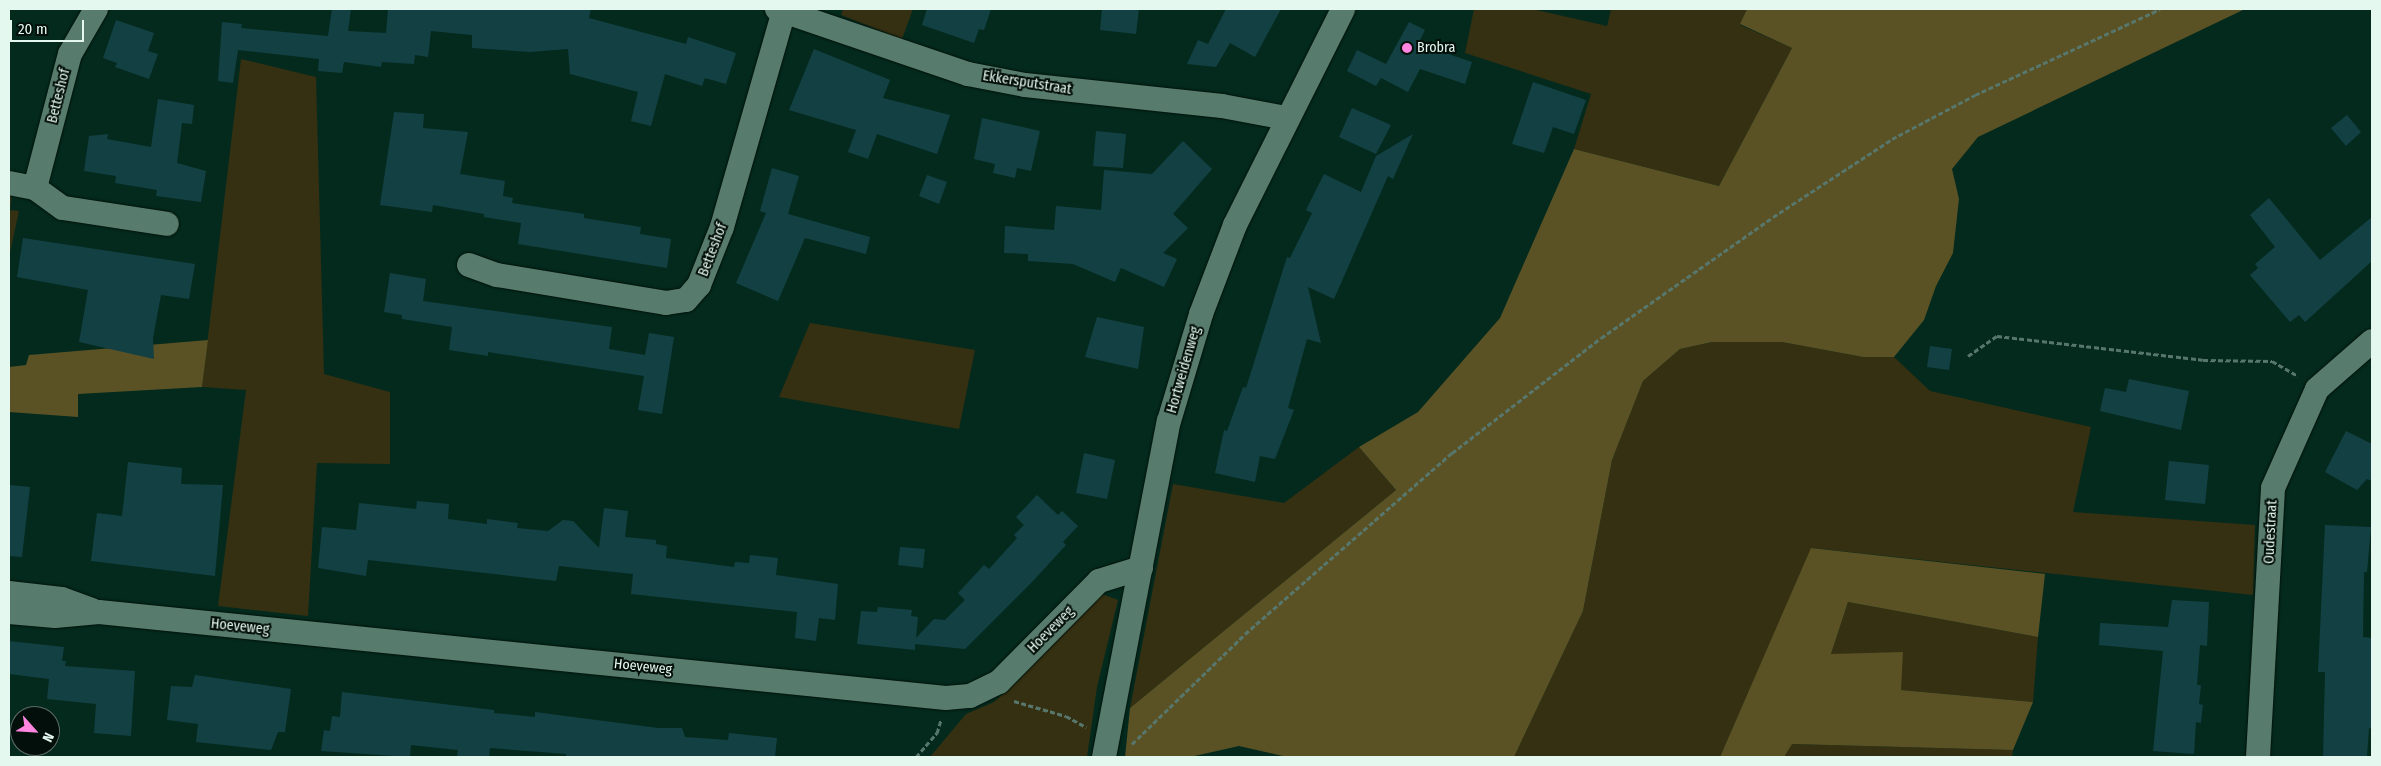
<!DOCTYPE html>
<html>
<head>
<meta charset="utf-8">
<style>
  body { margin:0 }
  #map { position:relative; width:2381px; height:766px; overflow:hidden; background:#042a1e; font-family:"Fira Sans Condensed",sans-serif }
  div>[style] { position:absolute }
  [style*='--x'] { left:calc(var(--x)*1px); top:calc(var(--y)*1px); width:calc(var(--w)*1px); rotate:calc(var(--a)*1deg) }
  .green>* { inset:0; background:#353012 }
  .forest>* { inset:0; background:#5a5224 }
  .building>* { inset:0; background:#134043 }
  .path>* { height:3px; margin-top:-1.5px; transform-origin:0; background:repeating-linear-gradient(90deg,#58776c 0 5px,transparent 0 7.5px) }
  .roads { filter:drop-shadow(0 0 1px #001109) drop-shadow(0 0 1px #001109) }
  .minor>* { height:24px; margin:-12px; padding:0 12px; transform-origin:12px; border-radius:12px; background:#577b6c }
  .dots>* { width:14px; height:14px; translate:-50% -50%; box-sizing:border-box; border:2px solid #030f0a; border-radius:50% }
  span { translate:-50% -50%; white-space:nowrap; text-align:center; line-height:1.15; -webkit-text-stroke:4px #030f0a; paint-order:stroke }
  .poi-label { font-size:14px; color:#e4f8ef }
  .left { translate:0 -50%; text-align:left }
  .street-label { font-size:14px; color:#e4f8ef }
  .frame { position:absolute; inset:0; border:10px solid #e4f8ef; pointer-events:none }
  .north { position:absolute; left:10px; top:706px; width:50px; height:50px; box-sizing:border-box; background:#030f0a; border:1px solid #5d6c66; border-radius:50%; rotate:116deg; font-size:14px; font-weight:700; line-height:20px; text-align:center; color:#e4f8ef }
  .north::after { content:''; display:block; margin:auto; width:18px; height:22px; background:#fe86e0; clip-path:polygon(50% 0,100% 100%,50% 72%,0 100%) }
  .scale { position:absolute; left:10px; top:20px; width:74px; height:22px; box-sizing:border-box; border:2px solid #e4f8ef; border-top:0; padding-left:6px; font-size:15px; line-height:18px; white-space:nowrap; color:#e4f8ef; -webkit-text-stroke:4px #030f0a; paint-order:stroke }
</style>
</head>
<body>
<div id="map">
  <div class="green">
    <div style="clip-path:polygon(843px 9px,913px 9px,902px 39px,841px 15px)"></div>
    <div style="clip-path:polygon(1474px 9px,1532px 9px,1607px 26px,1611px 9px,1747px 9px,1740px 25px,1792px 48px,1719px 186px,1574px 149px,1591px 94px,1465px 53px)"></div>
    <div style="clip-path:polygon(241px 59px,316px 77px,324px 374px,390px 392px,390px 464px,317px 463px,308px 616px,218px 606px,246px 390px,202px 387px)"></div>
    <div style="clip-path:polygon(9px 192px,12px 192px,10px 210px,19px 211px,9px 257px)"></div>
    <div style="clip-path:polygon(810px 323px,975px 350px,959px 429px,779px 397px)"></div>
    <div style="clip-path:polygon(1712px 342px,1782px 342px,1863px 357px,1894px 357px,1930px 391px,2091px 427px,2073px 512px,2255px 525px,2253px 595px,1812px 548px,1720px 757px,1514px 757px,1583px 611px,1612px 460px,1643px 381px,1680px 349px)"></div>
    <div style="clip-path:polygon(1359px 447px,1396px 490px,1130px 708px,1173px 484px,1284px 503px)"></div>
    <div style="clip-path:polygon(1102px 594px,1118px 600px,1097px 687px,1087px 757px,930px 757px,966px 714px,994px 702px,1019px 680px,1083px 607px)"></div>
    <div style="clip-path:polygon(1848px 602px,2038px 637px,2033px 702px,1901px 690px,1831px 654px)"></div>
    <div style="clip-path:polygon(1791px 744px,2013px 750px,2012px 757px,1784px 757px)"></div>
  </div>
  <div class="forest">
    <div style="clip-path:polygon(1747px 9px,2245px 9px,1978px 137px,1952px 169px,1959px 199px,1953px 253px,1936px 286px,1924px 320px,1894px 357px,1863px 357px,1782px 342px,1712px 342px,1680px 349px,1643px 381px,1612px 460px,1583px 611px,1514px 757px,1287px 757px,1239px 746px,1190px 757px,1125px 757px,1130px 708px,1396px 490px,1359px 447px,1418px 412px,1500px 318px,1574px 149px,1719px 186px,1792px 48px,1740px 24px)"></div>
    <div style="clip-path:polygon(208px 340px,202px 387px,78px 394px,78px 417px,9px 412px,9px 367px,26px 365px,29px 355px)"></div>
    <div style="clip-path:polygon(1811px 548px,2045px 574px,2038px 637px,1848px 602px,1831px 654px,1903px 652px,1901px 690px,2033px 702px,2013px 750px,1792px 744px,1784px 757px,1720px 757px)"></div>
  </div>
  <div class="building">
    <div style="clip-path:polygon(332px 9px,351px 9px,348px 31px,386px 33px,388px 9px,591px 9px,589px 18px,686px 44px,688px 37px,736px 53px,726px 84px,705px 78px,702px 86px,665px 74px,651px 126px,631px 121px,638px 92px,570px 74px,568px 49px,530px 52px,472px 48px,472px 35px,431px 31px,428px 57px,415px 55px,414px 64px,382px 62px,381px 67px,344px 62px,342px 73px,318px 71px,319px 59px,238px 50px,233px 83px,218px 81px,222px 22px,242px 24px,241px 28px,328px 36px)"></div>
    <div style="clip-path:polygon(927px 9px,991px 9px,984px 30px,979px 29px,974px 43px,922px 25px)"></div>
    <div style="clip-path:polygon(1102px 9px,1139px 9px,1136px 34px,1100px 30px)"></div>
    <div style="clip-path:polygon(1226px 9px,1281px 9px,1255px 57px,1230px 43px,1216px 67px,1187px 64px,1198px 40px,1208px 44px)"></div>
    <div style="clip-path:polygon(116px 20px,154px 33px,148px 51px,158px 54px,149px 79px,115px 67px,117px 63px,103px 58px)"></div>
    <div style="clip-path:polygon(1409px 22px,1425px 30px,1418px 44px,1472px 62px,1465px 84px,1420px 69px,1408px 92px,1381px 78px,1376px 86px,1347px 71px,1357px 50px,1386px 64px)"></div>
    <div style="clip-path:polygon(814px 49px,890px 80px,883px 98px,950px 115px,937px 154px,877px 134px,868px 159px,848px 152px,856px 130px,789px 110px)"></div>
    <div style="clip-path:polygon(1533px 82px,1586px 100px,1574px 134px,1553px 127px,1544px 153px,1512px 144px)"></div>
    <div style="clip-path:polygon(158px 99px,194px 105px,192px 124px,182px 123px,177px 163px,206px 171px,201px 202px,156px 196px,157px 190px,115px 183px,116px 176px,84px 171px,89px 136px,108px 134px,107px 139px,151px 147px)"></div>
    <div style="clip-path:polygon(1352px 108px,1391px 125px,1376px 154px,1339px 137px)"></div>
    <div style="clip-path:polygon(394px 112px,424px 114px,423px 128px,468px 132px,460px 174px,505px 181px,503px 196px,513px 198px,512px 203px,584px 214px,584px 218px,641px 227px,640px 234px,671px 239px,667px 268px,518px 244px,521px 223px,484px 217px,484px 214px,433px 205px,432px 212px,380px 205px)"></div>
    <div style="clip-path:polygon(2347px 115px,2361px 132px,2346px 146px,2331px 128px)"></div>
    <div style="clip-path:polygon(982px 118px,1040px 131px,1031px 171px,1017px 168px,1015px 178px,993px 173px,995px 164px,974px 159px)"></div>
    <div style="clip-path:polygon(1096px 131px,1126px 134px,1123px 168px,1093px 166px)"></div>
    <div style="clip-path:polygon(1413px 134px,1393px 179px,1388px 176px,1334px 299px,1308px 287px,1321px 343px,1307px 339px,1288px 408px,1294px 410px,1275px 459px,1260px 456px,1255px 482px,1215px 473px,1224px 430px,1227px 431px,1243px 387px,1246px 388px,1287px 257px,1290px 258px,1312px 213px,1306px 210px,1324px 174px,1361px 192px,1376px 156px)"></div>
    <div style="clip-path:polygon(1183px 141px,1212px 169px,1173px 214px,1188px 228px,1163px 253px,1177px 259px,1164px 287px,1121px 268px,1115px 282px,1073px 264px,1028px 261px,1028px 254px,1004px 253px,1005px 226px,1054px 230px,1056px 206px,1101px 210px,1104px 170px,1152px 174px)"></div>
    <div style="clip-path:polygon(772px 168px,799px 176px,788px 214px,870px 237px,866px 254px,805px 238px,778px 301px,736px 283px,766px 213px,760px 211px)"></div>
    <div style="clip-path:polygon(927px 175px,947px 182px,939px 204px,919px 196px)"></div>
    <div style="clip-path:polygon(2269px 198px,2320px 260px,2372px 217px,2372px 261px,2305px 322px,2299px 315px,2290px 322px,2250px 275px,2258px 268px,2255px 264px,2275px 247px,2250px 215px)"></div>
    <div style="clip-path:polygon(23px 238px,195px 264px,189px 299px,161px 295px,153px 338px,154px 359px,79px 342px,88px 290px,17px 277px)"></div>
    <div style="clip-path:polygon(390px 273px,426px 279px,423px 301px,612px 327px,609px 349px,645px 355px,649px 333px,674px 337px,662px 414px,638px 410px,644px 376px,488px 352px,488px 356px,449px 350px,452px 327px,402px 319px,402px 315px,384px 312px)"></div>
    <div style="clip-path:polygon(1097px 317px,1144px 327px,1138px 369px,1085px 357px)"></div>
    <div style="clip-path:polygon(1930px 346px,1952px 349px,1949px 370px,1927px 367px)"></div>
    <div style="clip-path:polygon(2129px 379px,2189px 391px,2181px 430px,2100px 411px,2105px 388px,2126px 392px)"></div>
    <div style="clip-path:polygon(2346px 431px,2372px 444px,2372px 481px,2367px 479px,2357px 490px,2325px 472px)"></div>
    <div style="clip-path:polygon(1084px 453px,1115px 460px,1107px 499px,1076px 493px)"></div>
    <div style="clip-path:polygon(2169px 461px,2209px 465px,2205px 504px,2165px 500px)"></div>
    <div style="clip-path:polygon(128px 462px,182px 468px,181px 484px,223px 485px,215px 576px,91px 561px,97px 513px,122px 516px)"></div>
    <div style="clip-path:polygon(9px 485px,30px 487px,22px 557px,9px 556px)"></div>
    <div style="clip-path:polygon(1037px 495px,1058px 515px,1062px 511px,1078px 526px,1063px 542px,1066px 545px,1034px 580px,965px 649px,915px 644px,915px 650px,857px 644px,861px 611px,877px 612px,878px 607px,912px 610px,911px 616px,918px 617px,916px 638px,934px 619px,945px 620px,965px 600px,958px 593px,984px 565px,989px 569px,1017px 538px,1014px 535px,1024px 525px,1016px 517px)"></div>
    <div style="clip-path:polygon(417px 501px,449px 504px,448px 519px,487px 524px,487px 519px,518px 523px,517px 528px,548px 531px,563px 520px,573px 521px,599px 548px,604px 508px,628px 511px,625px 537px,656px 540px,656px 544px,667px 546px,666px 558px,734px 567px,735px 562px,749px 563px,750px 555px,778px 558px,776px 575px,838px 584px,835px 620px,819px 618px,816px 641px,795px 638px,797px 612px,631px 594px,633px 574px,559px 566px,556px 581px,368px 560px,366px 576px,318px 568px,322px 527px,356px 530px,359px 503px,416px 509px)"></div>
    <div style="clip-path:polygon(2325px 525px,2371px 527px,2367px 572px,2364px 572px,2363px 637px,2372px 638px,2372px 729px,2369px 728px,2367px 757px,2323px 757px,2325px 672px,2318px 672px)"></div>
    <div style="clip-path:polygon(900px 547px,925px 549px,923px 568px,898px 565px)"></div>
    <div style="clip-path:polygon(2172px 600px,2209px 602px,2207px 646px,2200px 645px,2197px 685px,2201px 685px,2199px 704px,2203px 705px,2201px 723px,2196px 722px,2194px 754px,2153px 751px,2163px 651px,2099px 645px,2100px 623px,2168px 627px)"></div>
    <div style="clip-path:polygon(9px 641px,64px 647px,62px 661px,66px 661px,65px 666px,135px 671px,131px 736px,94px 733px,96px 704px,47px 699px,49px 679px,9px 674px)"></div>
    <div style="clip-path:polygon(195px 675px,291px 689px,285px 732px,278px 732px,271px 750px,196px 742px,198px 724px,167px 720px,171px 686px,192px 687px)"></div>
    <div style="clip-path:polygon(342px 692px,494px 710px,494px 713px,535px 717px,535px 712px,658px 728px,682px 728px,685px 737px,728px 740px,729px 733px,777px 738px,775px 757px,566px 757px,566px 754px,490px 748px,489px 757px,457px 757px,458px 750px,411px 745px,410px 757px,321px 751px,324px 730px,330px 731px,332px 716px,340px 717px)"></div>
  </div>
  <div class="path">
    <div style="--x:1968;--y:356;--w:35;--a:-35"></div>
    <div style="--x:1997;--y:336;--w:207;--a:6.6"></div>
    <div style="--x:2203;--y:360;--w:69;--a:0.8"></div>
    <div style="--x:2272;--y:361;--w:30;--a:30"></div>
    <div style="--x:1014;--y:701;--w:54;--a:16.1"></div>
    <div style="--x:1066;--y:716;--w:23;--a:29"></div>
    <div style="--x:1132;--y:744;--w:158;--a:-44.2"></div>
    <div style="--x:1245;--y:634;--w:275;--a:-41.2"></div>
    <div style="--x:1452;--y:453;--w:188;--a:-37.7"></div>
    <div style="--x:1601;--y:338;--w:210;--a:-35.1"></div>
    <div style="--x:1773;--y:217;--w:142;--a:-33.2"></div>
    <div style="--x:1892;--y:139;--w:94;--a:-27.9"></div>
    <div style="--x:1975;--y:95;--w:204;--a:-24.9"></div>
    <div style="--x:916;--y:757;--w:32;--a:-49"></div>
    <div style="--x:937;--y:733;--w:14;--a:-73"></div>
  </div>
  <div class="roads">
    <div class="minor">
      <div style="--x:777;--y:9;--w:202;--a:18.8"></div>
      <div style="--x:968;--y:74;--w:58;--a:10.9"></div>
      <div style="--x:1025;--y:85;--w:198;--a:6.1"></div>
      <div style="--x:1222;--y:106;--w:65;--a:10.6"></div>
      <div style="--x:9;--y:183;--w:26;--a:11"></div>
      <div style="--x:35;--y:188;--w:138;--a:-75.4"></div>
      <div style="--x:70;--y:54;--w:52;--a:-60"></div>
      <div style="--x:35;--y:188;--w:34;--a:36"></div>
      <div style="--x:63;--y:208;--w:105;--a:8.7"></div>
      <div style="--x:469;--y:265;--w:30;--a:20"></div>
      <div style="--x:497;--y:275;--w:171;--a:9.4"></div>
      <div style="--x:666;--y:303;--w:20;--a:-9"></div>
      <div style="--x:686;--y:300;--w:20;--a:-49"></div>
      <div style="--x:699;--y:285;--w:62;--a:-68.4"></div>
      <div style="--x:722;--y:227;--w:225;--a:-74"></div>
      <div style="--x:9;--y:593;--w:53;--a:6.5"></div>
      <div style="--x:62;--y:599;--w:32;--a:20"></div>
      <div style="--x:9;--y:612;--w:46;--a:5"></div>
      <div style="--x:55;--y:616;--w:44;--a:-5.2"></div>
      <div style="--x:99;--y:612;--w:851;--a:5.8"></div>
      <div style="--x:946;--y:698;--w:24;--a:-5"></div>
      <div style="--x:970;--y:696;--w:32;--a:-26"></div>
      <div style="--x:999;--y:682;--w:142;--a:-45.3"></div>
      <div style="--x:1099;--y:581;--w:44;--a:-17.2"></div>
      <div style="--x:1104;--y:757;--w:342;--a:-79.1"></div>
      <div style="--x:1169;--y:421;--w:112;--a:-73.3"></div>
      <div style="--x:1201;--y:314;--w:95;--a:-69.1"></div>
      <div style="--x:1235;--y:225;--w:241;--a:-63.4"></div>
      <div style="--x:2258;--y:757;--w:269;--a:-86.8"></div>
      <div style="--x:2273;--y:488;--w:108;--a:-66"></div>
      <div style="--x:2317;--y:389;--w:73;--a:-41.1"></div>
    </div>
  </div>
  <div class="dots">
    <div style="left:1407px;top:48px;background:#fe86e0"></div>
  </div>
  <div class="poi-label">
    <span class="left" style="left:1417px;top:48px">Brobra</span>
  </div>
  <div class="street-label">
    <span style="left:1027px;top:83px;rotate:9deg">Ekkersputstraat</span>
    <span style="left:59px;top:96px;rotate:-76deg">Betteshof</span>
    <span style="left:713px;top:250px;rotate:-69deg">Betteshof</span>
    <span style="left:1184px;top:370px;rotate:-74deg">Hortweidenweg</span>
    <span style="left:2271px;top:532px;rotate:-87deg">Oudestraat</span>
    <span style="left:240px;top:627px;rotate:6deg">Hoeveweg</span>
    <span style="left:1051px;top:630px;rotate:-45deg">Hoeveweg</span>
    <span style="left:643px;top:667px;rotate:6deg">Hoeveweg</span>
  </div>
  <div class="frame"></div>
  <div class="north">N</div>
  <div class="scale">20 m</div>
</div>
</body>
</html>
